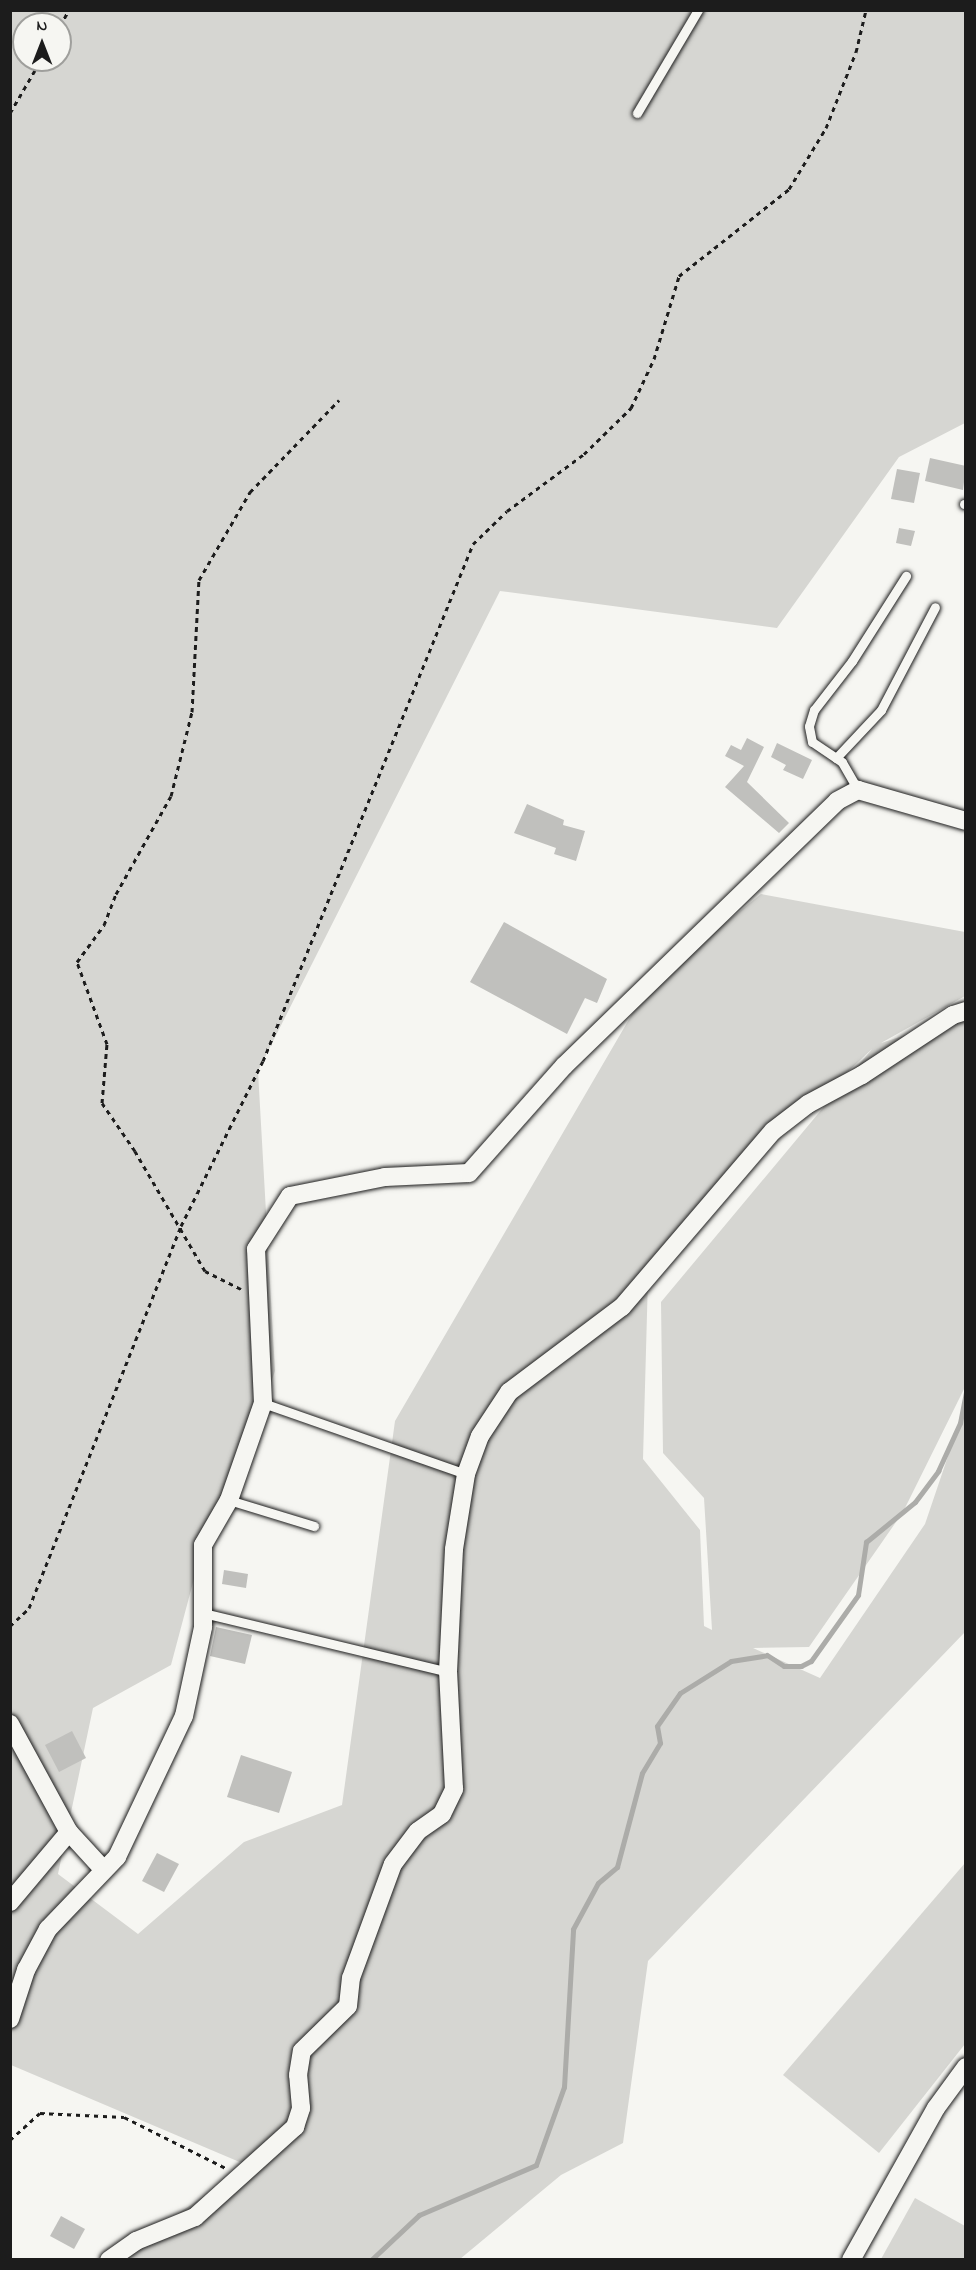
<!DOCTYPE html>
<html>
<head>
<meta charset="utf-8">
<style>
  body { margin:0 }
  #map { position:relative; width:976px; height:2270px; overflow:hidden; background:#f6f6f2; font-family:"Indie Flower",sans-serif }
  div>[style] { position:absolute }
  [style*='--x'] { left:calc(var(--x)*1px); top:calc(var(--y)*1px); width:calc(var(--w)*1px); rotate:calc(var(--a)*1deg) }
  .green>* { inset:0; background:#d6d6d2 }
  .stream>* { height:5px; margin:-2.5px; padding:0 2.5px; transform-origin:2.5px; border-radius:2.5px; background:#acaca9 }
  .building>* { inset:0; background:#c0c0bd }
  .path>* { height:3px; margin-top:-1.5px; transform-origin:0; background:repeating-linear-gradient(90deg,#1c1c1c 0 4.5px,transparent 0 9px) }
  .roads { filter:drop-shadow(0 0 2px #1c1c1c) drop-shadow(0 0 2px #1c1c1c) }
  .service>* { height:9px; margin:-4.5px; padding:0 4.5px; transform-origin:4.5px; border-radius:4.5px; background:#f6f6f2 }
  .minor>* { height:18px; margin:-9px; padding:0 9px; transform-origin:9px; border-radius:9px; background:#f6f6f2 }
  span { translate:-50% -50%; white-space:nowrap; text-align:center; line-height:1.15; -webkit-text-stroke:4.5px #f6f6f2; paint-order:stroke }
  .frame { position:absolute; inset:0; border:12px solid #1c1c1c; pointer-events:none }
  .north { position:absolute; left:12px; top:12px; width:60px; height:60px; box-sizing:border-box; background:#f6f6f2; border:2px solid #9f9f9c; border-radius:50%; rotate:0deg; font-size:16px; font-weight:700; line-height:24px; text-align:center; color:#1c1c1c }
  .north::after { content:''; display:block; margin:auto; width:21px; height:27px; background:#1c1c1c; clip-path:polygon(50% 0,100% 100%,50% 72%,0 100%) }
</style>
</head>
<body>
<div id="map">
  <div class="green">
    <div style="clip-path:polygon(evenodd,10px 11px,965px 11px,965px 423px,899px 457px,777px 628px,500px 591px,258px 1071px,275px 1371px,229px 1500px,203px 1545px,171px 1665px,93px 1708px,58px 1874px,138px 1934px,244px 1842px,342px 1805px,395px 1421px,649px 985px,761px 894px,965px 932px,965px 996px,881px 1043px,965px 1016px,965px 1387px,903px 1512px,809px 1647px,753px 1648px,820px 1678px,925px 1524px,965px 1406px,965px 1632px,648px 1961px,623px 2143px,561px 2175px,460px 2259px,110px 2259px,249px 2166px,11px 2065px,10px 11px,24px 24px,60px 24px,60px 60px,24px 60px,24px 24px,10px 11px,872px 1049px,661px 1302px,663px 1453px,704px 1498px,712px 1630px,704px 1626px,700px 1530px,643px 1459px,648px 1278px,727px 1184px,872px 1049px)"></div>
    <div style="clip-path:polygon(965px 1863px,965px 2044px,879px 2153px,783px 2075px)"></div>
    <div style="clip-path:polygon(915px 2198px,965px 2226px,965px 2259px,881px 2259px)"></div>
  </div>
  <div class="stream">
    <div style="--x:371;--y:2260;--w:66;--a:-43.2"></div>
    <div style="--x:419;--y:2215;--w:127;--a:-23.1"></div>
    <div style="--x:536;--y:2165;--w:83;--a:-70.3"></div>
    <div style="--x:564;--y:2087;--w:158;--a:-86.7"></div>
    <div style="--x:573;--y:1929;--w:52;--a:-61.5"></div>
    <div style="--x:598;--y:1883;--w:25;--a:-40"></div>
    <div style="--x:617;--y:1867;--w:97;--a:-75.1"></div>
    <div style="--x:642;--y:1773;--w:35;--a:-59"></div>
    <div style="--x:660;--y:1743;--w:17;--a:-100"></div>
    <div style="--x:657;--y:1726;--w:40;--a:-55.1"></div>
    <div style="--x:680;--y:1693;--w:60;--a:-32.1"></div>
    <div style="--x:731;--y:1661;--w:36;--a:-9"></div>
    <div style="--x:767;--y:1655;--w:20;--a:33"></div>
    <div style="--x:784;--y:1666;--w:17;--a:0"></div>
    <div style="--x:801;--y:1666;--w:11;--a:-27"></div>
    <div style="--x:811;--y:1661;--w:81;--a:-54.5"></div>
    <div style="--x:858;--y:1595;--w:54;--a:-81.4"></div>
    <div style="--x:866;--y:1542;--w:63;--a:-39.2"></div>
    <div style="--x:915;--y:1502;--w:39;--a:-53"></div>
    <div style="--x:938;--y:1471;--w:53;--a:-65.4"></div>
    <div style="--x:960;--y:1423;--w:32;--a:-79"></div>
  </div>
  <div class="building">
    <div style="clip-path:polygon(930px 458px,966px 466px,963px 490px,925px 481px)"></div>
    <div style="clip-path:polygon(897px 469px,920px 473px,914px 503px,891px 499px)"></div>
    <div style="clip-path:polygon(899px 528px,915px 531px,911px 546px,896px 543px)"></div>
    <div style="clip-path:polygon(747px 738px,764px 747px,747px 782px,789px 823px,779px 833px,725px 787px,744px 766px,725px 756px,731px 745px,741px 750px)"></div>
    <div style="clip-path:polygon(777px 743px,812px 760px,803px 779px,783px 770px,786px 765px,771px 757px)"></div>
    <div style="clip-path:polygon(527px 804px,564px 820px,563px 825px,585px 831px,576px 861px,554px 854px,556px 848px,514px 833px)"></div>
    <div style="clip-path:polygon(504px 922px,607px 979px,597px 1003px,585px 998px,567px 1034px,470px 982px)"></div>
    <div style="clip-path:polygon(224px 1570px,248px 1574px,246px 1588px,222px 1584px)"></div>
    <div style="clip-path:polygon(216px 1627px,252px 1635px,245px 1664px,210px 1656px)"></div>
    <div style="clip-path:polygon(72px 1731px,86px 1758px,59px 1772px,45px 1745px)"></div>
    <div style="clip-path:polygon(241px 1755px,292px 1772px,279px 1813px,227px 1797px)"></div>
    <div style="clip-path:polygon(157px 1853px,179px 1864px,164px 1892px,142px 1881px)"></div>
    <div style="clip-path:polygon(61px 2216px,85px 2229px,74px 2249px,50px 2236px)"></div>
  </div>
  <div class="path">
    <div style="--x:60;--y:26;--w:18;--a:-61"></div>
    <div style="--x:10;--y:113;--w:61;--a:-59.7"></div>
    <div style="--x:241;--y:1289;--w:40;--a:-153.4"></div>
    <div style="--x:205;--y:1271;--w:139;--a:-120.3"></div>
    <div style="--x:135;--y:1151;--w:58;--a:-124.5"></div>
    <div style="--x:102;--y:1103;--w:59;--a:-85.2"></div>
    <div style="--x:107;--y:1044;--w:87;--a:-110.1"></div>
    <div style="--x:77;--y:962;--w:46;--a:-53.9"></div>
    <div style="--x:104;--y:925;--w:33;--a:-69"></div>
    <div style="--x:116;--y:894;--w:112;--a:-60.7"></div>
    <div style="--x:171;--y:796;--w:87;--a:-76"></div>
    <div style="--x:192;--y:712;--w:132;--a:-87"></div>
    <div style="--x:199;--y:580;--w:102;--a:-59.9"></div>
    <div style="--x:250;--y:492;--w:128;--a:-45.9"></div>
    <div style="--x:10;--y:1626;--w:26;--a:-43"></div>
    <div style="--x:29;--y:1608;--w:411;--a:-68.3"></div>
    <div style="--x:181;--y:1226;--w:184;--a:-63.6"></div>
    <div style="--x:263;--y:1061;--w:558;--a:-67.89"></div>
    <div style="--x:473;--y:544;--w:47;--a:-44.1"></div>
    <div style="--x:507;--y:511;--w:96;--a:-36.5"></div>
    <div style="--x:584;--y:454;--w:66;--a:-44.4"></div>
    <div style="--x:631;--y:408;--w:54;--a:-64.9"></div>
    <div style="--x:654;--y:359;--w:87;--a:-73.2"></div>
    <div style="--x:679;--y:276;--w:140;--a:-38.3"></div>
    <div style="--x:789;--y:189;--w:71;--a:-58.8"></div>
    <div style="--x:826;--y:128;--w:82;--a:-68.5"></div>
    <div style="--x:856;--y:52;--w:43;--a:-76.6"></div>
    <div style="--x:10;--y:2140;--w:40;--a:-42"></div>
    <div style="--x:40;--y:2113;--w:84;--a:2.7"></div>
    <div style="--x:124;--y:2117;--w:114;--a:26.6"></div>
  </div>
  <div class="roads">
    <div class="service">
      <div style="--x:637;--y:113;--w:120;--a:-59.4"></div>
      <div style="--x:964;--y:504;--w:2;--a:0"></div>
      <div style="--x:836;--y:758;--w:66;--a:-46.8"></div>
      <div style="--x:881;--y:710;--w:116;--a:-62.3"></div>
      <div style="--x:858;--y:790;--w:32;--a:-120"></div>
      <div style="--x:842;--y:762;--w:36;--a:-146"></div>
      <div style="--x:812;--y:742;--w:16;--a:-101"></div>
      <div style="--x:809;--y:726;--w:17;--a:-73"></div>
      <div style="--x:814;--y:710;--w:62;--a:-52.2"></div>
      <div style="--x:852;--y:661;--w:101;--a:-57.6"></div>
      <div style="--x:263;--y:1403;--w:215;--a:19.3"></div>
      <div style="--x:229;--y:1500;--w:89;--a:17"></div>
      <div style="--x:203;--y:1613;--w:252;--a:13.5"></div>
    </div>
    <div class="minor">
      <div style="--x:10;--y:1724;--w:123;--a:61.4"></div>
      <div style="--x:69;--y:1832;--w:92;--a:130.1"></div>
      <div style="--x:69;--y:1832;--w:49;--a:47.5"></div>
      <div style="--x:10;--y:2019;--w:52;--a:-71.9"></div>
      <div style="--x:26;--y:1970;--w:47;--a:-61.8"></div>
      <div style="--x:48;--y:1929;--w:100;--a:-46.2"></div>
      <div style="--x:117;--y:1857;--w:156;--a:-64.6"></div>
      <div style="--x:184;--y:1716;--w:91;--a:-77.9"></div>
      <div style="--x:203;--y:1627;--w:82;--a:-90"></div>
      <div style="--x:203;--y:1545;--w:52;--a:-60"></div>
      <div style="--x:229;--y:1500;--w:103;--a:-70.7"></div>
      <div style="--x:263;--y:1403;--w:154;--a:-92.6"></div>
      <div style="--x:256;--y:1249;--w:63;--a:-57.3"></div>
      <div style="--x:290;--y:1196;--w:97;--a:-11.3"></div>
      <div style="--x:385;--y:1177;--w:84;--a:-2.7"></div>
      <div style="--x:469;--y:1173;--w:143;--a:-48.4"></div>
      <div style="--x:564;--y:1066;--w:380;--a:-44.1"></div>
      <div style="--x:837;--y:801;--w:24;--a:-28"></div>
      <div style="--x:858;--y:790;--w:112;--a:16"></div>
      <div style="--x:109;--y:2260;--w:33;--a:-35"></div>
      <div style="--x:136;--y:2241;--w:64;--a:-22.1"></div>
      <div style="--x:195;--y:2217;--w:135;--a:-42"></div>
      <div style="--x:295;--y:2127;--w:20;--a:-72"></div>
      <div style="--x:301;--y:2108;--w:33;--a:-95"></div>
      <div style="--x:298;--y:2075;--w:24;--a:-81"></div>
      <div style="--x:302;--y:2051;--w:64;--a:-44.4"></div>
      <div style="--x:348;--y:2006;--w:28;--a:-84"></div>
      <div style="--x:351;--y:1978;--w:121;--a:-69.8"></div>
      <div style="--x:393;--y:1864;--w:41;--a:-52.9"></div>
      <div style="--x:418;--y:1831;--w:29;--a:-35"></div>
      <div style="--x:442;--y:1814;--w:28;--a:-64"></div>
      <div style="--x:454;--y:1789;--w:117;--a:-92.9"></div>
      <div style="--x:448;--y:1672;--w:123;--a:-87.2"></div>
      <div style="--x:454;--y:1549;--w:76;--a:-80.9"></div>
      <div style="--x:466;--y:1474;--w:40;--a:-69.8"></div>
      <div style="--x:480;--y:1436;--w:53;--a:-56.6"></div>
      <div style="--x:509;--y:1392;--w:141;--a:-37"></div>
      <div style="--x:622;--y:1307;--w:232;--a:-49.4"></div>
      <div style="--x:773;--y:1131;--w:44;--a:-37.6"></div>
      <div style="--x:808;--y:1104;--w:61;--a:-28.2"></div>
      <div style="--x:862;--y:1075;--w:109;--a:-33.4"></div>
      <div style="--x:953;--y:1015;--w:14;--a:-17"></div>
      <div style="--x:851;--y:2260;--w:174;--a:-60.8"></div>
      <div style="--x:936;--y:2108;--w:51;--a:-53.8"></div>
    </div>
  </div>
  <div class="frame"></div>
  <div class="north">N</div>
</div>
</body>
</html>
